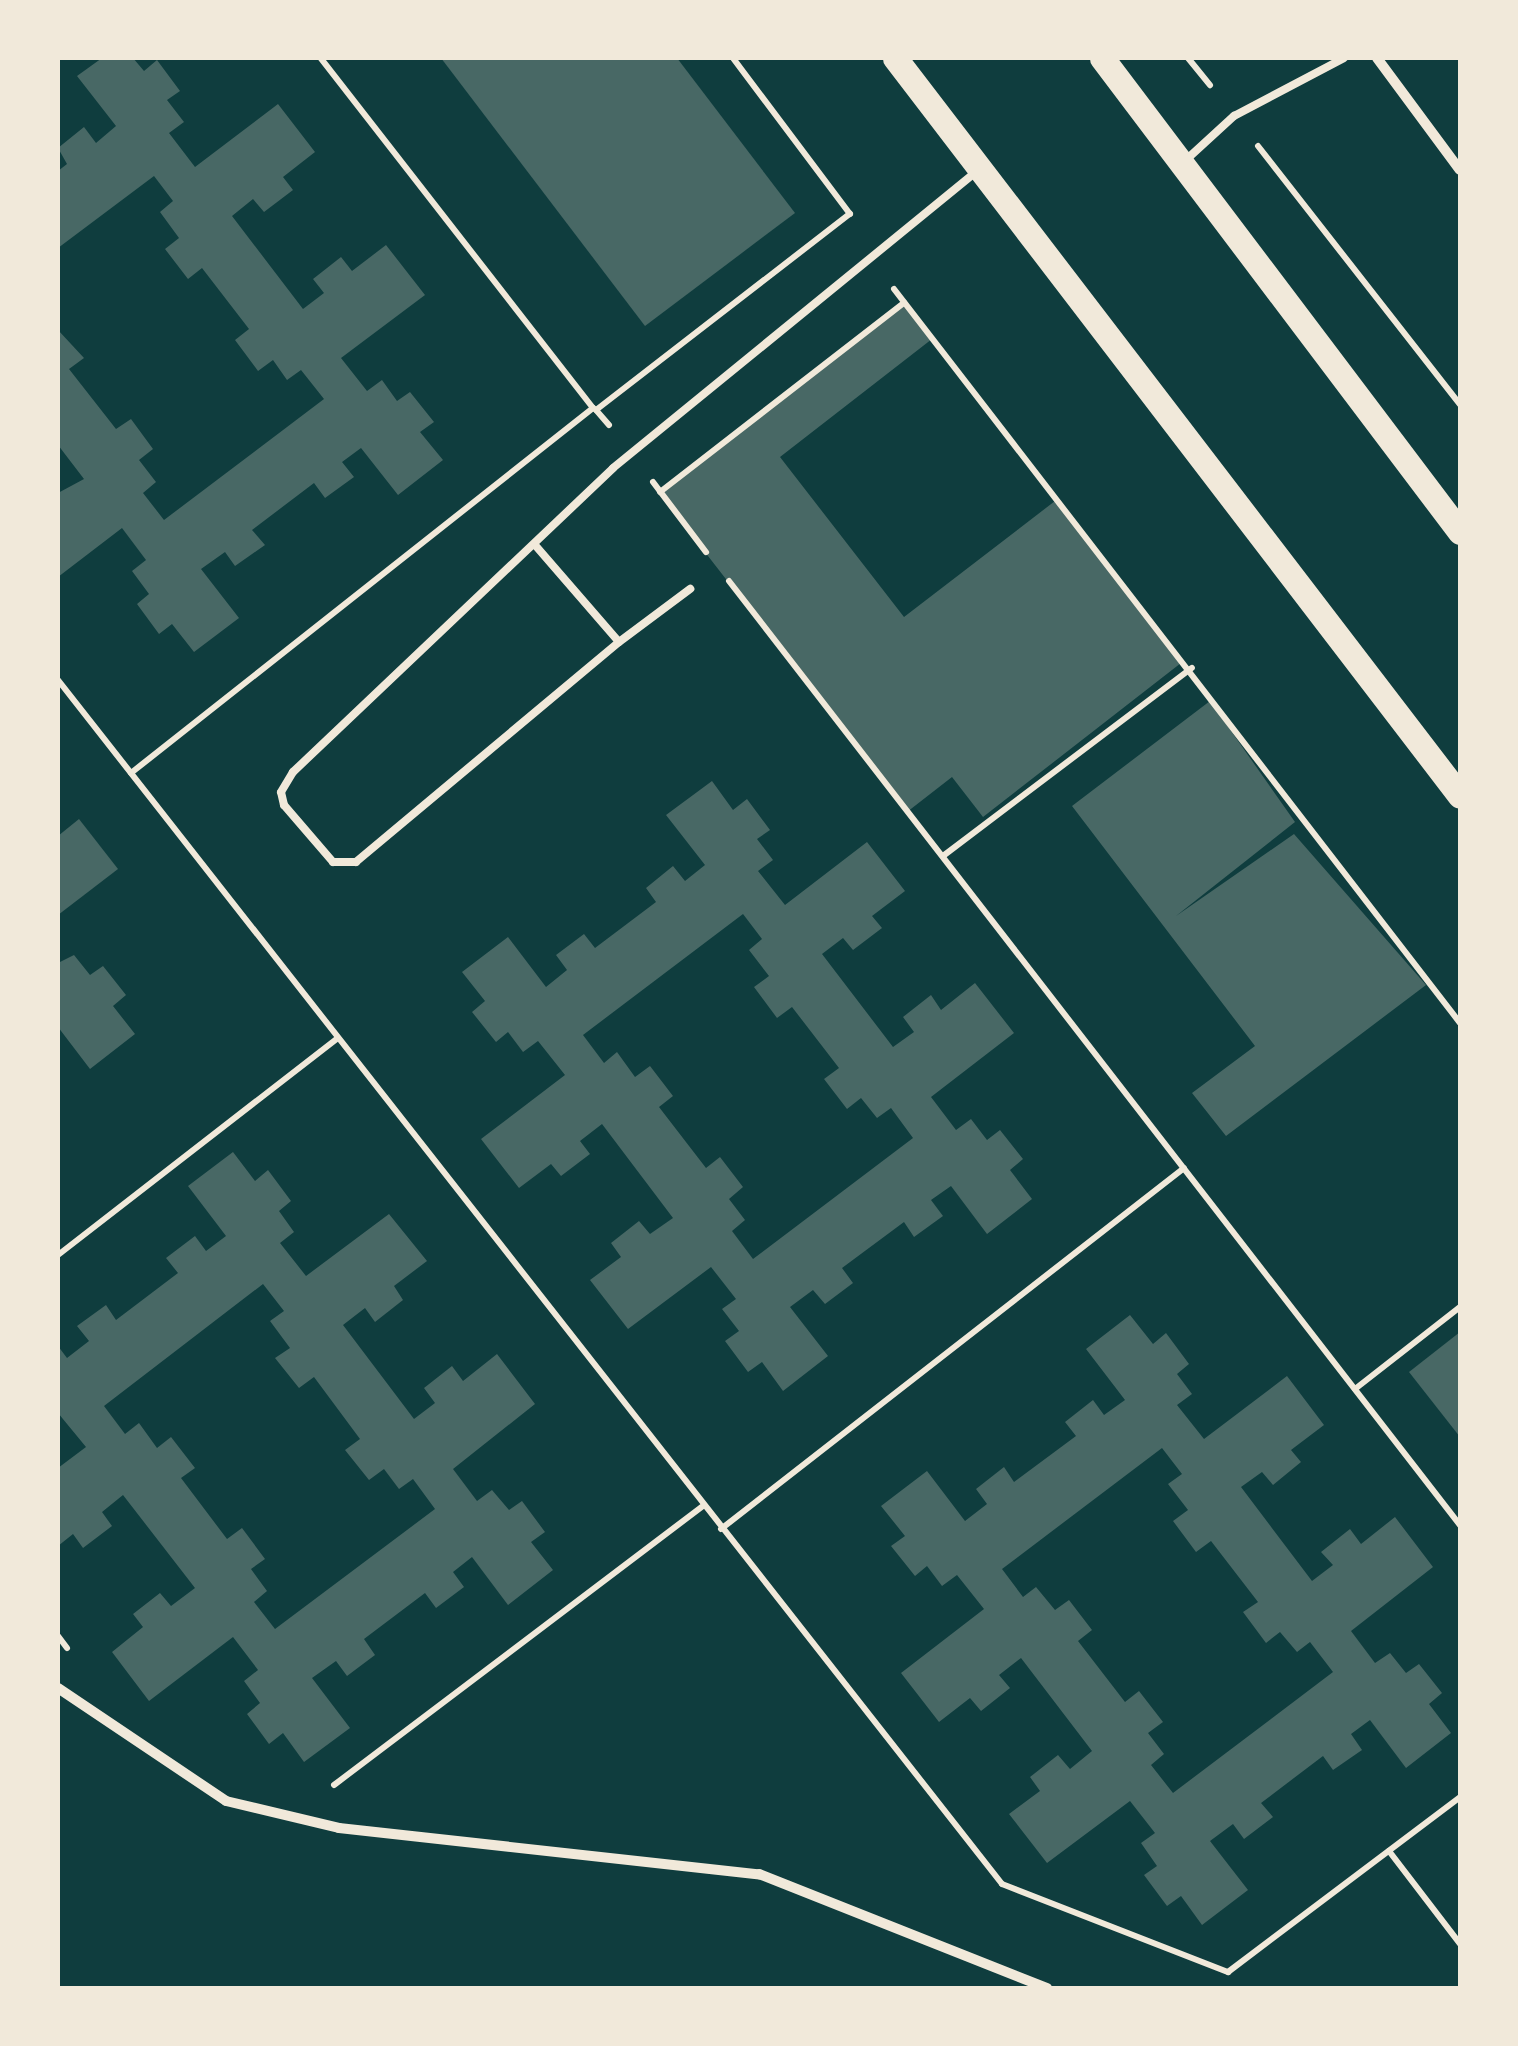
<!DOCTYPE html>
<html>
<head>
<meta charset="utf-8">
<style>
  body { margin:0 }
  #map { position:relative; width:1518px; height:2046px; overflow:hidden; background:#0f3d3e; font-family:Arial,sans-serif }
  div>[style] { position:absolute }
  [style*='--x'] { left:calc(var(--x)*1px); top:calc(var(--y)*1px); width:calc(var(--w)*1px); rotate:calc(var(--a)*1deg) }
  .building>* { inset:0; background:#486865 }
  .path>* { height:6px; margin:-3px; padding:0 3px; transform-origin:3px; border-radius:3px; background:#f1e9da }
  .service>* { height:8px; margin:-4px; padding:0 4px; transform-origin:4px; border-radius:4px; background:#f1e9da }
  .minor>* { height:10px; margin:-5px; padding:0 5px; transform-origin:5px; border-radius:5px; background:#f1e9da }
  .primary>* { height:25px; margin:-12.5px; padding:0 12.5px; transform-origin:12.5px; border-radius:12.5px; background:#f1e9da }
  span { translate:-50% -50%; white-space:nowrap; text-align:center; line-height:1.15; -webkit-text-stroke:8px #f1e9da; paint-order:stroke }
  .frame { position:absolute; inset:0; border:60px solid #f1e9da; pointer-events:none }
</style>
</head>
<body>
<div id="map">
  <div class="building">
    <div style="clip-path:polygon(102px 58px,133px 58px,144px 71px,157px 60px,180px 91px,167px 100px,184px 122px,169px 133px,195px 167px,278px 104px,315px 152px,283px 177px,293px 190px,264px 212px,253px 199px,232px 216px,303px 309px,324px 293px,313px 279px,341px 257px,352px 271px,386px 245px,425px 295px,341px 358px,367px 391px,382px 380px,397px 401px,410px 392px,434px 422px,420px 432px,443px 460px,398px 495px,361px 448px,342px 462px,354px 477px,325px 498px,314px 483px,252px 530px,265px 545px,235px 566px,225px 552px,201px 569px,239px 618px,194px 652px,172px 624px,159px 634px,137px 604px,149px 594px,132px 571px,146px 560px,122px 528px,58px 577px,58px 493px,84px 479px,58px 445px,58px 330px,84px 358px,69px 369px,116px 429px,131px 419px,153px 449px,139px 460px,156px 482px,143px 493px,164px 520px,324px 399px,301px 370px,287px 380px,273px 360px,258px 371px,235px 340px,249px 329px,202px 268px,188px 279px,165px 249px,179px 238px,160px 212px,173px 201px,154px 176px,58px 248px,58px 171px,67px 164px,58px 148px,84px 127px,96px 143px,116px 126px,77px 76px)"></div>
    <div style="clip-path:polygon(441px 58px,677px 58px,795px 213px,645px 326px)"></div>
    <div style="clip-path:polygon(904px 303px,932px 339px,780px 457px,904px 617px,1055px 501px,1181px 663px,983px 817px,952px 777px,907px 812px,659px 493px)"></div>
    <div style="clip-path:polygon(1210px 701px,1295px 822px,1176px 916px,1294px 834px,1426px 985px,1226px 1136px,1192px 1093px,1255px 1046px,1072px 806px)"></div>
    <div style="clip-path:polygon(evenodd,712px 781px,733px 810px,747px 799px,770px 830px,757px 839px,773px 860px,758px 871px,785px 905px,867px 842px,905px 891px,872px 916px,882px 928px,853px 950px,843px 938px,822px 954px,893px 1047px,914px 1032px,903px 1017px,931px 995px,941px 1010px,975px 983px,1014px 1033px,931px 1097px,956px 1130px,971px 1119px,987px 1140px,1000px 1130px,1023px 1159px,1010px 1170px,1032px 1199px,987px 1234px,951px 1186px,931px 1200px,943px 1216px,914px 1237px,904px 1222px,842px 1268px,853px 1283px,825px 1304px,813px 1290px,790px 1307px,828px 1356px,783px 1391px,762px 1362px,748px 1372px,725px 1341px,739px 1331px,722px 1309px,736px 1299px,711px 1267px,628px 1329px,590px 1280px,621px 1257px,611px 1243px,639px 1221px,650px 1234px,673px 1218px,602px 1124px,580px 1141px,590px 1154px,561px 1176px,551px 1164px,519px 1188px,481px 1139px,565px 1075px,538px 1041px,523px 1052px,508px 1032px,496px 1042px,472px 1012px,485px 1001px,462px 972px,508px 937px,546px 987px,567px 970px,556px 955px,584px 934px,595px 948px,656px 902px,646px 888px,673px 866px,685px 881px,705px 865px,666px 815px,712px 781px,743px 914px,762px 939px,749px 950px,769px 976px,754px 987px,777px 1018px,792px 1007px,839px 1068px,824px 1079px,847px 1109px,861px 1098px,877px 1118px,891px 1108px,913px 1138px,753px 1259px,732px 1231px,745px 1220px,729px 1199px,743px 1187px,720px 1157px,706px 1168px,659px 1107px,673px 1096px,650px 1066px,635px 1077px,617px 1052px,604px 1063px,583px 1035px,743px 914px)"></div>
    <div style="clip-path:polygon(79px 819px,118px 869px,58px 915px,58px 836px)"></div>
    <div style="clip-path:polygon(74px 955px,90px 975px,103px 966px,126px 995px,113px 1006px,135px 1034px,90px 1069px,58px 1027px,58px 963px)"></div>
    <div style="clip-path:polygon(evenodd,233px 1152px,255px 1181px,268px 1170px,291px 1201px,279px 1211px,294px 1232px,280px 1243px,306px 1276px,389px 1214px,427px 1261px,394px 1286px,403px 1300px,375px 1322px,365px 1308px,343px 1325px,414px 1419px,435px 1403px,424px 1388px,452px 1366px,463px 1381px,497px 1354px,535px 1404px,453px 1469px,477px 1501px,492px 1490px,509px 1510px,522px 1501px,545px 1532px,531px 1542px,553px 1570px,508px 1605px,472px 1557px,453px 1572px,464px 1587px,436px 1608px,425px 1593px,364px 1639px,375px 1655px,347px 1676px,336px 1661px,312px 1678px,350px 1728px,304px 1762px,283px 1733px,269px 1744px,247px 1714px,260px 1703px,244px 1681px,258px 1670px,233px 1637px,149px 1701px,112px 1652px,143px 1627px,133px 1614px,160px 1593px,171px 1606px,195px 1588px,123px 1495px,102px 1512px,112px 1526px,83px 1548px,73px 1534px,58px 1546px,58px 1468px,86px 1447px,58px 1413px,58px 1346px,67px 1358px,89px 1341px,77px 1326px,106px 1305px,116px 1320px,178px 1273px,166px 1258px,195px 1236px,206px 1251px,226px 1236px,188px 1186px,233px 1152px,263px 1284px,284px 1311px,270px 1321px,290px 1348px,275px 1358px,299px 1388px,314px 1377px,360px 1439px,345px 1450px,369px 1480px,384px 1469px,399px 1489px,413px 1479px,435px 1509px,275px 1629px,254px 1602px,267px 1591px,251px 1569px,265px 1559px,242px 1528px,227px 1539px,181px 1478px,195px 1468px,171px 1437px,157px 1448px,139px 1423px,125px 1434px,104px 1406px,263px 1284px)"></div>
    <div style="clip-path:polygon(evenodd,1130px 1315px,1153px 1344px,1166px 1333px,1189px 1364px,1177px 1374px,1192px 1394px,1177px 1405px,1204px 1439px,1287px 1376px,1324px 1425px,1291px 1450px,1301px 1462px,1273px 1485px,1262px 1472px,1241px 1487px,1312px 1581px,1333px 1565px,1321px 1552px,1350px 1529px,1361px 1544px,1395px 1517px,1433px 1567px,1351px 1631px,1375px 1663px,1390px 1653px,1406px 1673px,1419px 1664px,1442px 1693px,1429px 1704px,1451px 1733px,1406px 1768px,1370px 1720px,1351px 1734px,1362px 1750px,1333px 1770px,1323px 1756px,1261px 1803px,1273px 1817px,1244px 1839px,1233px 1824px,1210px 1841px,1248px 1890px,1202px 1925px,1181px 1896px,1167px 1906px,1144px 1875px,1157px 1866px,1141px 1843px,1155px 1833px,1130px 1801px,1047px 1863px,1009px 1814px,1040px 1791px,1030px 1777px,1058px 1755px,1070px 1769px,1092px 1751px,1021px 1658px,999px 1675px,1010px 1688px,981px 1711px,970px 1698px,939px 1722px,901px 1673px,984px 1609px,957px 1575px,942px 1586px,927px 1566px,915px 1576px,891px 1546px,905px 1536px,881px 1506px,927px 1471px,965px 1521px,987px 1504px,976px 1489px,1004px 1467px,1014px 1482px,1076px 1436px,1065px 1422px,1093px 1400px,1104px 1415px,1125px 1400px,1086px 1349px,1130px 1315px,1162px 1448px,1182px 1474px,1168px 1484px,1188px 1510px,1173px 1521px,1196px 1552px,1211px 1541px,1258px 1602px,1243px 1612px,1266px 1643px,1280px 1632px,1297px 1652px,1310px 1642px,1333px 1672px,1173px 1793px,1151px 1765px,1164px 1754px,1148px 1733px,1163px 1722px,1139px 1691px,1125px 1702px,1078px 1641px,1092px 1630px,1069px 1600px,1055px 1610px,1036px 1587px,1023px 1597px,1002px 1569px,1162px 1448px)"></div>
    <div style="clip-path:polygon(1460px 1332px,1460px 1437px,1409px 1372px)"></div>
  </div>
  <div class="path">
    <div style="--x:1188;--y:58;--w:35;--a:51"></div>
    <div style="--x:1258;--y:146;--w:328;--a:52"></div>
    <div style="--x:894;--y:289;--w:927;--a:52.36"></div>
    <div style="--x:609;--y:425;--w:20;--a:-131"></div>
    <div style="--x:596;--y:410;--w:321;--a:-37.7"></div>
    <div style="--x:850;--y:214;--w:195;--a:-126.9"></div>
    <div style="--x:653;--y:482;--w:88;--a:52.9"></div>
    <div style="--x:660;--y:492;--w:309;--a:-37.8"></div>
    <div style="--x:729;--y:581;--w:1194;--a:52.25"></div>
    <div style="--x:58;--y:680;--w:1530;--a:51.9"></div>
    <div style="--x:1002;--y:1884;--w:243;--a:21.3"></div>
    <div style="--x:1228;--y:1972;--w:291;--a:-37"></div>
    <div style="--x:131;--y:773;--w:589;--a:-38.31"></div>
    <div style="--x:593;--y:408;--w:443;--a:-127.9"></div>
    <div style="--x:943;--y:856;--w:312;--a:-37.1"></div>
    <div style="--x:58;--y:1255;--w:354;--a:-37.8"></div>
    <div style="--x:1355;--y:1389;--w:133;--a:-38"></div>
    <div style="--x:721;--y:1529;--w:587;--a:-37.94"></div>
    <div style="--x:58;--y:1636;--w:15;--a:53"></div>
    <div style="--x:334;--y:1785;--w:464;--a:-37.1"></div>
    <div style="--x:1389;--y:1851;--w:117;--a:52.6"></div>
  </div>
  <div class="service">
    <div style="--x:1187;--y:159;--w:64;--a:-42.5"></div>
    <div style="--x:1234;--y:116;--w:124;--a:-27.8"></div>
    <div style="--x:535;--y:545;--w:128;--a:49.1"></div>
    <div style="--x:619;--y:642;--w:89;--a:-36.7"></div>
    <div style="--x:619;--y:642;--w:343;--a:140.1"></div>
    <div style="--x:356;--y:862;--w:23;--a:180"></div>
    <div style="--x:333;--y:862;--w:75;--a:-130.7"></div>
    <div style="--x:284;--y:805;--w:13;--a:-103"></div>
    <div style="--x:281;--y:792;--w:23;--a:-59"></div>
    <div style="--x:293;--y:772;--w:441;--a:-43.5"></div>
    <div style="--x:613;--y:468;--w:468;--a:-39.2"></div>
  </div>
  <div class="minor">
    <div style="--x:1377;--y:58;--w:139;--a:53.5"></div>
    <div style="--x:58;--y:1688;--w:202;--a:33.9"></div>
    <div style="--x:226;--y:1801;--w:116;--a:13.4"></div>
    <div style="--x:339;--y:1828;--w:423;--a:6.3"></div>
    <div style="--x:759;--y:1874;--w:310;--a:21.6"></div>
  </div>
  <div class="primary">
    <div style="--x:895;--y:58;--w:929;--a:52.56"></div>
    <div style="--x:1102;--y:58;--w:594;--a:52.94"></div>
  </div>
  <div class="frame"></div>
</div>
</body>
</html>
